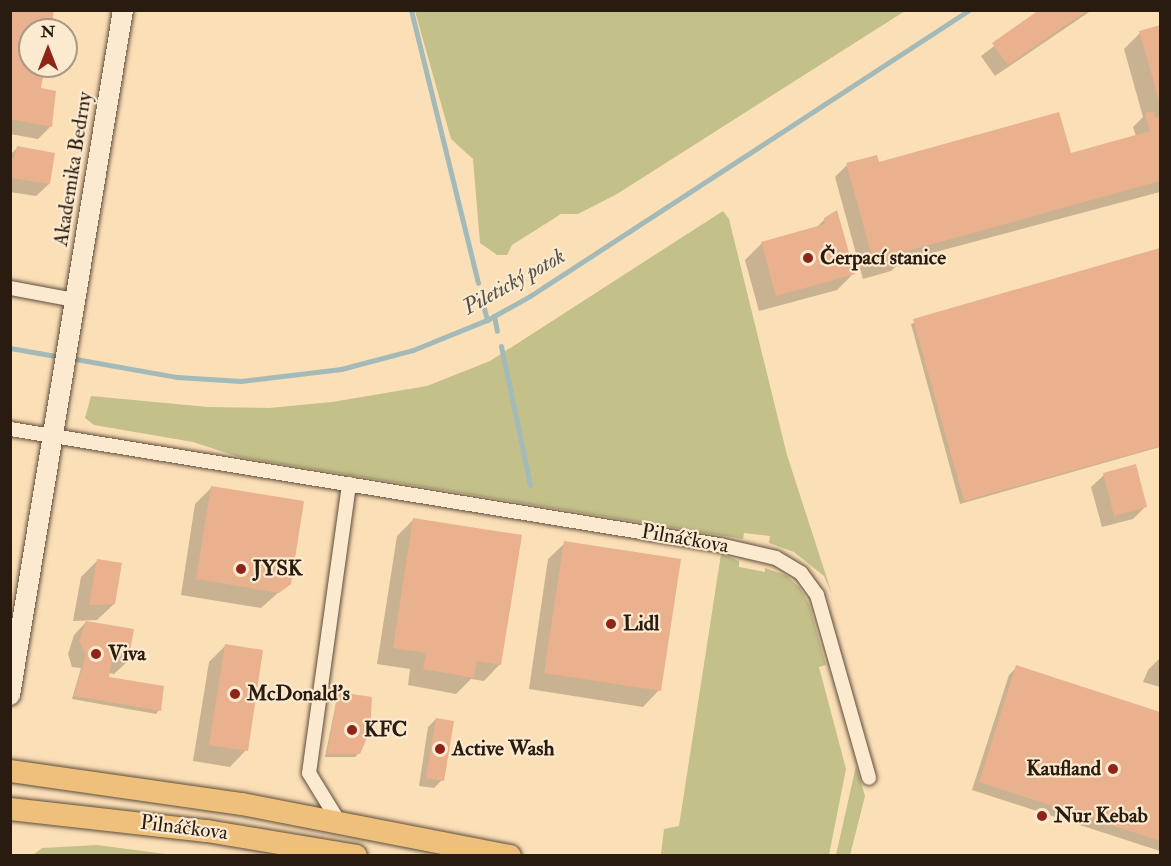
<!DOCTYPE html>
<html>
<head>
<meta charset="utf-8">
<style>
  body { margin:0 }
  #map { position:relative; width:1171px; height:866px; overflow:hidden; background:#fbdfb7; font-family:"IM FELL Double Pica",serif }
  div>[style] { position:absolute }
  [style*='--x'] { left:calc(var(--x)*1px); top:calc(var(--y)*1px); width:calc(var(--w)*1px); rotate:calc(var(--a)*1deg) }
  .green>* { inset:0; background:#c3c08a }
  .shadow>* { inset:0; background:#0003 }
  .stream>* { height:5px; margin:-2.5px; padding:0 2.5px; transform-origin:2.5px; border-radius:2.5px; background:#a3bab9 }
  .building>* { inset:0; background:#e9b18d }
  .roads { filter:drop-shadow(0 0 2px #5e4c39) drop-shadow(0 0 2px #5e4c39) }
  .street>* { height:14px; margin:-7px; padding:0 7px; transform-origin:7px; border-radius:7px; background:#fcead0 }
  .secondary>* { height:20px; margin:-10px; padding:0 10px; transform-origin:10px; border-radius:10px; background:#fcead0 }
  .primary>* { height:22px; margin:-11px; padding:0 11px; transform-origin:11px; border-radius:11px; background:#eec07c }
  .dots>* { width:16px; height:16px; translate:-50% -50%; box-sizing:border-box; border:3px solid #fcead0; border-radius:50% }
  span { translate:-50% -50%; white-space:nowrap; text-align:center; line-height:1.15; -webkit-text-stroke:4.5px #fcead0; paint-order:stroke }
  .street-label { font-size:21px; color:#291b0f }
  .poi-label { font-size:21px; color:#291b0f; font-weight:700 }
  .left { translate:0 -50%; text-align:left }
  .right { translate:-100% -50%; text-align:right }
  .water-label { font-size:22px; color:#54534a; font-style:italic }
  .frame { position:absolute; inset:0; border:12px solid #291b0f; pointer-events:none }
  .north { position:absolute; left:18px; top:18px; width:60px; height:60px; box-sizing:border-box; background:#fcead0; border:2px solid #a89783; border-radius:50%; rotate:0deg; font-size:16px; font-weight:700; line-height:24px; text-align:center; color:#291b0f }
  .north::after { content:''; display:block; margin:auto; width:21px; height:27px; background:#8f2418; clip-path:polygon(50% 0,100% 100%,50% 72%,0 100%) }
</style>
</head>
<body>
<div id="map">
  <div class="green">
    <div style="clip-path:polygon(415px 11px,415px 10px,905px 11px,617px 194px,578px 214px,561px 214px,512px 245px,507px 255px,497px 255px,480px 243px,473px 159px,451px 139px)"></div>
    <div style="clip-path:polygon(723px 211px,729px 219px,787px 455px,832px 594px,824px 576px,794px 552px,769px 543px,770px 536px,744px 533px,743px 539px,239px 457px,193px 442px,94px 425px,85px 418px,91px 396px,208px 407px,269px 408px,332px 402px,427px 386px,490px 361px)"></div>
    <div style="clip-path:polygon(721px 554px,739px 561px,739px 567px,765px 572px,765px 568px,787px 576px,800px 588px,809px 604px,826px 665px,819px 667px,846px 769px,829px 855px,661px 854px,664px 829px,679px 826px)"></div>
    <div style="clip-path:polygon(856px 766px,865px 796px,850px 855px,836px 855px)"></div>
    <div style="clip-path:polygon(97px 845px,173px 855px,33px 855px,42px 848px)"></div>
  </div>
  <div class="shadow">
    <div style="clip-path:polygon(10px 10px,49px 30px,30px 30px,30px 66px,43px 66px,39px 89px,54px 93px,50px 127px,38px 139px,10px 134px)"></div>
    <div style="clip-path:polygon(1042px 10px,1092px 10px,995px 76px,981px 56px)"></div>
    <div style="clip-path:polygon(1160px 27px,1160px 192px,902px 261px,891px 271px,863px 279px,835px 177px,847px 165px,1070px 155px,1136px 136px,1133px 127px,1143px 117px,1124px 49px,1140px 33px)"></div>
    <div style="clip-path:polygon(17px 148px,49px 184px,36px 196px,10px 192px,10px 155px)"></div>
    <div style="clip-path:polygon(825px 219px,853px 274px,837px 290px,759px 311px,745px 260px,761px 244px,815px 229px)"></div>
    <div style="clip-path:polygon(1160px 250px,1160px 447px,960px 504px,911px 324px)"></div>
    <div style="clip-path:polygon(1104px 475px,1145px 507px,1133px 519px,1102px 527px,1091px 487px)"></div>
    <div style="clip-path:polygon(211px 488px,289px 583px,261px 608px,181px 595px,195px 504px)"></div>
    <div style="clip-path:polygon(414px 519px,500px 664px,484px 681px,471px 679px,456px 694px,408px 685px,410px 669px,377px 664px,397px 536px)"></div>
    <div style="clip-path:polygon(565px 543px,659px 690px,643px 707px,529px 689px,548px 559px)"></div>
    <div style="clip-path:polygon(97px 561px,114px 604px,97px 620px,73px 621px,81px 577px)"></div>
    <div style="clip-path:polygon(86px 622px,132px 630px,127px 662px,114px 674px,108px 673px,108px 678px,159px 710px,156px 714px,72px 699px,81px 668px,72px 667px,68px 654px,74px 635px)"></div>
    <div style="clip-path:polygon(225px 646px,246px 750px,230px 767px,193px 761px,209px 662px)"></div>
    <div style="clip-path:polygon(1160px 658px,1160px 687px,1143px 682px,1148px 670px)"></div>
    <div style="clip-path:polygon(1017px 667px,1160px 713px,1160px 851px,972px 790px,1009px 675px)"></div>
    <div style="clip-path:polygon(338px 693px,359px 753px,355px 757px,325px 757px)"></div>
    <div style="clip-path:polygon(436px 719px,442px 780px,434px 788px,419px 786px,428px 727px)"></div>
  </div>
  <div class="stream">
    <div style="--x:411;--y:10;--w:281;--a:76.2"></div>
    <div style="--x:482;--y:301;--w:20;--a:75"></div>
    <div style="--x:494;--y:316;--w:15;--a:79"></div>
    <div style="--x:501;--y:346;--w:142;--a:78.2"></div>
    <div style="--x:10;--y:348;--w:52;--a:10"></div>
    <div style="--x:70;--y:358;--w:109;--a:10.1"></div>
    <div style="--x:177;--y:377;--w:64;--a:3.6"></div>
    <div style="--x:241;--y:381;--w:101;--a:-6.8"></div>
    <div style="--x:341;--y:369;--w:74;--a:-14.8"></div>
    <div style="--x:413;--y:350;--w:80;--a:-22.1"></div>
    <div style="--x:487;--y:320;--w:49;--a:-29.2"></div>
    <div style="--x:530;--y:296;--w:524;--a:-33.08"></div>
  </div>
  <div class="building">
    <div style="clip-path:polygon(10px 10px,54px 10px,51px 30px,30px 30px,30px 66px,45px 66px,41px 88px,56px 91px,52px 127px,10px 119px)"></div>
    <div style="clip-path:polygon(1039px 10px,1088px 10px,1008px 65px,992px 43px)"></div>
    <div style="clip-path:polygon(1160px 25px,1160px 104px,1139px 31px)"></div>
    <div style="clip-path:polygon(1154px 111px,1155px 118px,1160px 116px,1160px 181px,904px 252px,905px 259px,875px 267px,846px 163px,877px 155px,879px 162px,1059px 112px,1071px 153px,1150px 131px,1145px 113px)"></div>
    <div style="clip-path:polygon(17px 146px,55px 153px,50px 184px,10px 178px,10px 157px,14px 158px)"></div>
    <div style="clip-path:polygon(837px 210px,855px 274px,776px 296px,761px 242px,825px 224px,824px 218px)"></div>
    <div style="clip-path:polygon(1160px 248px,1160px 446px,964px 501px,913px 319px)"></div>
    <div style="clip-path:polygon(1136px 464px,1147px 507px,1114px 516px,1103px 473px)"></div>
    <div style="clip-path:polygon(211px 486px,304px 501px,291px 584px,279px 593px,196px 579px)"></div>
    <div style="clip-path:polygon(413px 518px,522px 535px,501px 665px,477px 661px,474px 678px,423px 669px,426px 653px,393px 648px)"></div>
    <div style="clip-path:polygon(564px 541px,681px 559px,661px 691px,544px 673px)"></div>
    <div style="clip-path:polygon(97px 559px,122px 563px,115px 604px,89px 605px)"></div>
    <div style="clip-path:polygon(86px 621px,134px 629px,128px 662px,112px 659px,109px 677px,164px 686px,161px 711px,74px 696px,86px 655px,79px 641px)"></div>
    <div style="clip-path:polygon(225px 644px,263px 650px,248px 751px,209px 745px)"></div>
    <div style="clip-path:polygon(1016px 665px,1160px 712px,1160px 841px,979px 782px)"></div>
    <div style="clip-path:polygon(338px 692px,372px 697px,370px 731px,360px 754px,327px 754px)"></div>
    <div style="clip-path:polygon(436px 718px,454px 721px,444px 781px,426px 778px)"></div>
  </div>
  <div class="roads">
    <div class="street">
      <div style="--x:10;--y:288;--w:66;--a:10.5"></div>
      <div style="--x:10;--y:429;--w:719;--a:9.28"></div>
      <div style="--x:720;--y:545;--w:57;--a:13.1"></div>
      <div style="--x:776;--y:558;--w:29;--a:31"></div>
      <div style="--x:801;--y:573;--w:27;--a:54"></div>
      <div style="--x:817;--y:595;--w:190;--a:74.1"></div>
      <div style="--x:339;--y:822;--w:57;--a:-121.5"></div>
      <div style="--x:309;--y:773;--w:292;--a:-82.1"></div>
    </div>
    <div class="secondary">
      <div style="--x:10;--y:695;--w:694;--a:-80.63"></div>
    </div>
    <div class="primary">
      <div style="--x:10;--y:771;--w:234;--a:8.1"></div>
      <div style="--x:242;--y:804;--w:273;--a:11"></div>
      <div style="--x:10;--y:809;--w:198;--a:6.4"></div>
      <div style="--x:207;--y:831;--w:151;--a:9.5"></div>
    </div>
  </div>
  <div class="dots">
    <div style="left:808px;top:258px;background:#8f2418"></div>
    <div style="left:241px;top:569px;background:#8f2418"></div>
    <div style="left:611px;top:624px;background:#8f2418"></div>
    <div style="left:96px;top:654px;background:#8f2418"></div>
    <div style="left:235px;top:694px;background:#8f2418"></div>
    <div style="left:352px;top:730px;background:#8f2418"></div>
    <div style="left:440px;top:749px;background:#8f2418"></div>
    <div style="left:1113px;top:769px;background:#8f2418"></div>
    <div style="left:1042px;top:816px;background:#8f2418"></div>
  </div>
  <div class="street-label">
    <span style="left:73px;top:169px;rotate:-81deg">Akademika Bedrny</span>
    <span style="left:685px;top:539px;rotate:10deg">Pilnáčkova</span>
    <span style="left:184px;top:828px;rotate:7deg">Pilnáčkova</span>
  </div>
  <div class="poi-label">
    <span class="left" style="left:820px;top:258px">Čerpací stanice</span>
    <span class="left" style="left:253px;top:569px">JYSK</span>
    <span class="left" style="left:623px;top:624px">Lidl</span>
    <span class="left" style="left:108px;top:654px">Viva</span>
    <span class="left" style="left:247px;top:694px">McDonald's</span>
    <span class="left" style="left:364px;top:730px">KFC</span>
    <span class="left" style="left:452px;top:749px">Active Wash</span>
    <span class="right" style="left:1101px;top:769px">Kaufland</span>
    <span class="left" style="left:1054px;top:816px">Nur Kebab</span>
  </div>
  <div class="water-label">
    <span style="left:514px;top:282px;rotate:-29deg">Piletický potok</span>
  </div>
  <div class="frame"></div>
  <div class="north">N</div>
</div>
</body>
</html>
